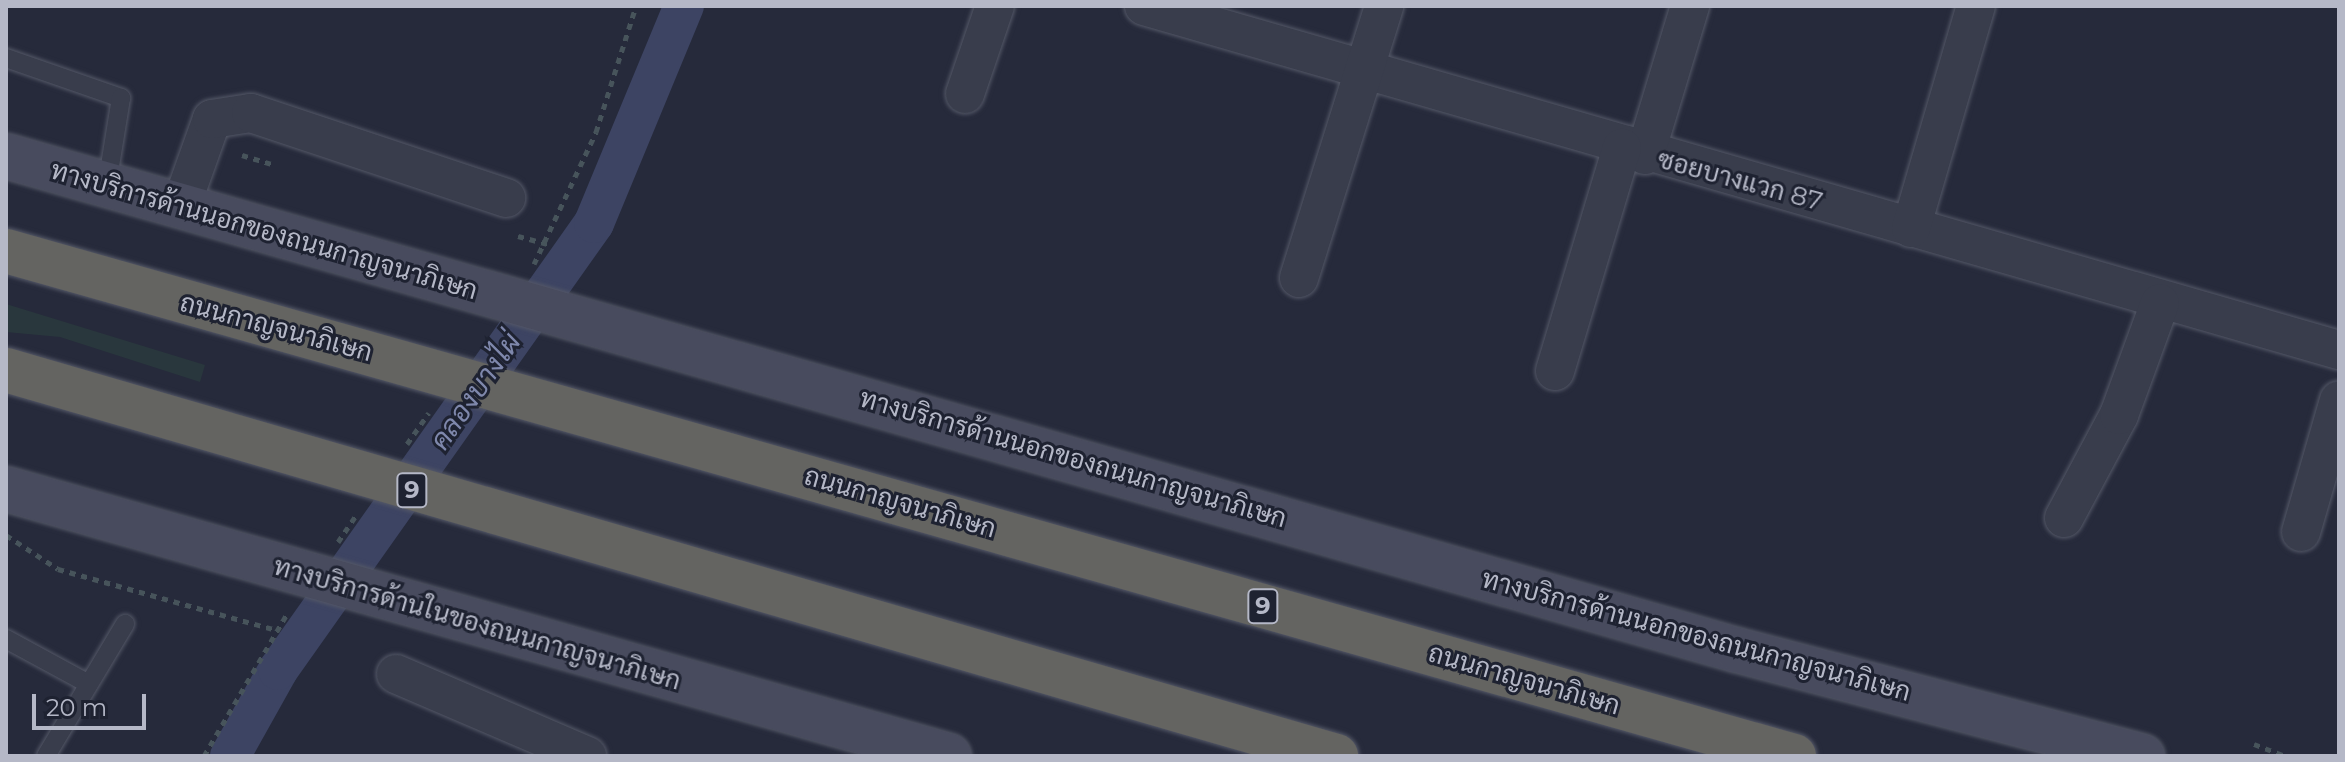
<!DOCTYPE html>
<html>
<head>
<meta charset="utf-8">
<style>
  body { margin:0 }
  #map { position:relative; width:2345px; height:762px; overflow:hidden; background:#262a3b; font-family:Montserrat,Sarabun,sans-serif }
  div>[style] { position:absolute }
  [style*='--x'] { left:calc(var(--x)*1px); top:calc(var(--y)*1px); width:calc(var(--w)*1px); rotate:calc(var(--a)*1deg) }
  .green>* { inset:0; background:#29373d }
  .canal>* { height:40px; margin:-20px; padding:0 20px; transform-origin:20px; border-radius:20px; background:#3d4463 }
  .path>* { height:5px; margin-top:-2.5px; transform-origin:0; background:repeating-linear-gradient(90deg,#47545b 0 6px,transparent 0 12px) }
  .roads { filter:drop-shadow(0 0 2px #545867) drop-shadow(0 0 2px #545867) }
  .service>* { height:18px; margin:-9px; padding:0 9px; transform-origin:9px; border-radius:9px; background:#393d4c }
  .minor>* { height:38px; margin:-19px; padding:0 19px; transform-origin:19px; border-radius:19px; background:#393d4c }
  .secondary>* { height:44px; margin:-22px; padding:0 22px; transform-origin:22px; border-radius:22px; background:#484b5e }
  .trunk>* { height:44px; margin:-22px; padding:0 22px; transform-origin:22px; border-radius:22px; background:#646461 }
  span { translate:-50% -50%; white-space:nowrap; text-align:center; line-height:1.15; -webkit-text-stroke:6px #1e2231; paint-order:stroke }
  .shield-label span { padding:2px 6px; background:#1e2231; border:2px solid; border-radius:6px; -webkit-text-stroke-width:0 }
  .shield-label { font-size:24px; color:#b5b8c7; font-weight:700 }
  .street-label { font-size:26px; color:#b5b8c7 }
  .water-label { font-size:28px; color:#7f88ac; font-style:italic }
  .frame { position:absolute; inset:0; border:8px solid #b5b8c7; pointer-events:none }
  .scale { position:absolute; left:32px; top:694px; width:114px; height:36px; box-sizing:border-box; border:4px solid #b5b8c7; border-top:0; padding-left:10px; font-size:24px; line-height:28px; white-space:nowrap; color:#b5b8c7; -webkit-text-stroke:6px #1e2231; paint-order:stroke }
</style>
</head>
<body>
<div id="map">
  <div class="green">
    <div style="clip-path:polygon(6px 304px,205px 365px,200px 382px,60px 337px,6px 332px)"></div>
  </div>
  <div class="canal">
    <div style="--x:230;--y:756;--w:98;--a:-60.8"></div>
    <div style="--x:278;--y:670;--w:547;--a:-54.74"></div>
    <div style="--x:594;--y:223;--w:235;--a:-67.5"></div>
  </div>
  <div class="path">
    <div style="--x:242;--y:155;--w:34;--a:17"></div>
    <div style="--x:518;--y:236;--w:31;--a:15"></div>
    <div style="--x:534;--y:264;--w:146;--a:-64.8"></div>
    <div style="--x:596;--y:132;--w:132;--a:-72.4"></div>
    <div style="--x:407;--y:444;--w:38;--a:-55"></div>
    <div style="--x:6;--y:535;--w:62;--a:33.2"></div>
    <div style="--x:58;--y:569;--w:226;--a:15.6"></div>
    <div style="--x:338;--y:542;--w:34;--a:-56"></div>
    <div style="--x:2254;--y:744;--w:33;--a:21"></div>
    <div style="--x:204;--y:756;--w:167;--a:-59.7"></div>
  </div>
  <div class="roads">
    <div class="service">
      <div style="--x:6;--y:58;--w:122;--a:19.2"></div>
      <div style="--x:121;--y:98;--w:87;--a:99.2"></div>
      <div style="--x:6;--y:639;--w:94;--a:28.5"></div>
      <div style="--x:46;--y:756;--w:154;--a:-59.1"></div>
    </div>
    <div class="minor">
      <div style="--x:1144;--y:6;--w:1244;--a:16.06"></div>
      <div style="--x:965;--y:94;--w:93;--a:-71.2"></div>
      <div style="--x:1645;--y:155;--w:156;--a:-73.2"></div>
      <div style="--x:181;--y:206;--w:92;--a:-70.4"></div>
      <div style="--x:212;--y:119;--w:39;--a:-9"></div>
      <div style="--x:251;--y:113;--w:269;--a:18.4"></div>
      <div style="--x:1911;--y:228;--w:231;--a:-73.7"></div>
      <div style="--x:1299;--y:278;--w:285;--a:-72.6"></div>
      <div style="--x:1555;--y:371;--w:233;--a:-73.3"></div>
      <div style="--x:2064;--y:518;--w:117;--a:-61.9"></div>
      <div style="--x:2119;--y:415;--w:119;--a:-69.9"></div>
      <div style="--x:2301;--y:532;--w:137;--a:-73.9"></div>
      <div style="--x:396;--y:674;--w:208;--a:23.2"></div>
    </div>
    <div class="secondary">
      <div style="--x:6;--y:156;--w:1800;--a:15.93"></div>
      <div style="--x:1737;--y:650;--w:419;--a:14.7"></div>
      <div style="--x:6;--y:489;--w:980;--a:15.81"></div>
    </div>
    <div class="trunk">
      <div style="--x:6;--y:251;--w:1858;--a:15.77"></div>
      <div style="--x:6;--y:370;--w:1385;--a:16.18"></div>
    </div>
  </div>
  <div class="shield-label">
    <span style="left:412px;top:490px">9</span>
    <span style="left:1263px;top:606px">9</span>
  </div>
  <div class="street-label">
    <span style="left:1740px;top:181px;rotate:15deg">ซอยบางแวก 87</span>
    <span style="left:264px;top:231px;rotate:16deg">ทางบริการด้านนอกของถนนกาญจนาภิเษก</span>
    <span style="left:276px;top:328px;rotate:15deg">ถนนกาญจนาภิเษก</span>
    <span style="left:1073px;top:459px;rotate:16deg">ทางบริการด้านนอกของถนนกาญจนาภิเษก</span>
    <span style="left:900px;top:503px;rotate:16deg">ถนนกาญจนาภิเษก</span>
    <span style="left:477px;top:624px;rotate:16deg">ทางบริการด้านในของถนนกาญจนาภิเษก</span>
    <span style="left:1696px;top:636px;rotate:15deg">ทางบริการด้านนอกของถนนกาญจนาภิเษก</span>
    <span style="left:1524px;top:680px;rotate:16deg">ถนนกาญจนาภิเษก</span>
  </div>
  <div class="water-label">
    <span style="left:475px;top:391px;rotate:-55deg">คลองบางไผ่</span>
  </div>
  <div class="frame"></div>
  <div class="scale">20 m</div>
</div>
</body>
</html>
